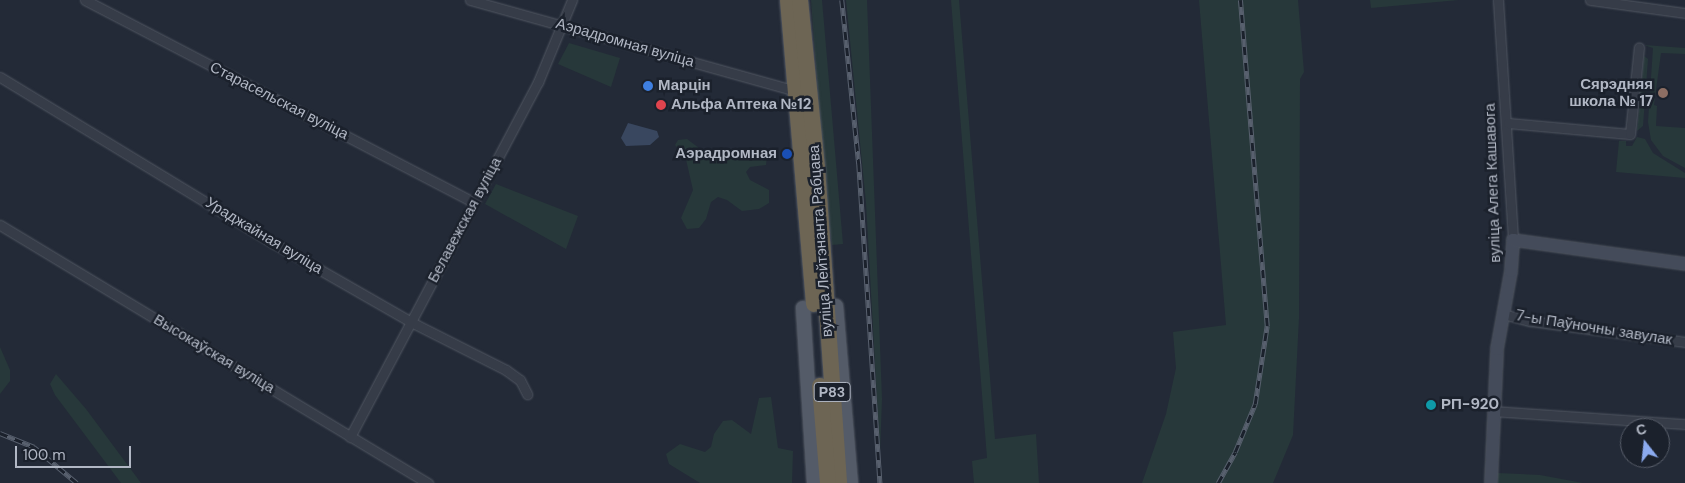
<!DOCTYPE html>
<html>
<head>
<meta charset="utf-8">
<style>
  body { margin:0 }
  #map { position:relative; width:1685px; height:483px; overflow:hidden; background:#232a37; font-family:"DM Sans",sans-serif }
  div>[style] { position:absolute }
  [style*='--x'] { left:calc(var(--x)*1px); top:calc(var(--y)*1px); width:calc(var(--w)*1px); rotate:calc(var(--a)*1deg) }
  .green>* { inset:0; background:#27383a }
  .water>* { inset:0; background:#39475f }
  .roads { filter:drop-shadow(0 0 1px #515762) drop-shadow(0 0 1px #515762) }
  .street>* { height:9px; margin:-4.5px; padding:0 4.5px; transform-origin:4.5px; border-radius:4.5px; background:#363c48 }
  .secondary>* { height:12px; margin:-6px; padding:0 6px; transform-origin:6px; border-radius:6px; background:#444b5a }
  .primary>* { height:14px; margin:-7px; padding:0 7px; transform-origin:7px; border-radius:7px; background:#545b68 }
  .highway>* { height:16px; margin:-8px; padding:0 8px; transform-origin:8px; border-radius:8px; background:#6d6554 }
  .rail>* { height:4.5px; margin-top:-2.25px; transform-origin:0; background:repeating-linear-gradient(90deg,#1b212c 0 8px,#58606e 0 16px); box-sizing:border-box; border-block:1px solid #58606e }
  .dots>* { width:14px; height:14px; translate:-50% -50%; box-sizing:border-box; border:2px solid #1b212c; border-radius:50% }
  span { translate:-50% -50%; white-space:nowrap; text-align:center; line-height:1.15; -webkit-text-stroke:5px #1b212c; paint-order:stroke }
  .shield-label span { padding:1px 4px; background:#1b212c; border:1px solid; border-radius:4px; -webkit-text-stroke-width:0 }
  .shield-label { font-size:14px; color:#b1b7c4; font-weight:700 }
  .street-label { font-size:15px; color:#b1b7c4 }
  .poi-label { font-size:15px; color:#b1b7c4; font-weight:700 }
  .right { translate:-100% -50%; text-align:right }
  .left { translate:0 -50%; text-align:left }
  .north { position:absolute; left:1620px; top:418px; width:50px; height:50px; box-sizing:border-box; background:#1b212c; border:1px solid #575d69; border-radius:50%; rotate:344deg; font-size:14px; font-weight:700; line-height:20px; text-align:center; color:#b1b7c4 }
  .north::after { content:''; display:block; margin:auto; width:18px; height:22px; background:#8baaef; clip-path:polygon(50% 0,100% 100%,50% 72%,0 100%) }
  .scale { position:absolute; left:15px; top:446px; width:116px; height:22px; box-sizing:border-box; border:2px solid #b1b7c4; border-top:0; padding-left:6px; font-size:15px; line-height:18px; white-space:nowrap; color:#b1b7c4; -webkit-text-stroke:4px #1b212c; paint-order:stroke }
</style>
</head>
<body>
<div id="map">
  <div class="green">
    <div style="clip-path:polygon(811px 0,822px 0,843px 244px,832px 245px,826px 205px)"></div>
    <div style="clip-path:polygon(846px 0,867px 0,882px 399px,880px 453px,866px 203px)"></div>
    <div style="clip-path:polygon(951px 0,959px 0,995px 439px,1036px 434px,1039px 483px,974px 483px,972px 461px,987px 458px)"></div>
    <div style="clip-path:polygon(1199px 0,1298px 0,1304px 72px,1300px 79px,1299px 318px,1293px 435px,1273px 483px,1142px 483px,1166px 414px,1176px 368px,1173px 332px,1226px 325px)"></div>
    <div style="clip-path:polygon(1370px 0,1459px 0,1371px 8px)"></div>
    <div style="clip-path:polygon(569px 43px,620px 58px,611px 87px,558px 64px)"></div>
    <div style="clip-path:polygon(1644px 45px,1685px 48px,1685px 54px,1661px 53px,1654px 105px,1657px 106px,1656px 126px,1685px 128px,1685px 168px,1663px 156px,1651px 140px,1648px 122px,1653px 48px)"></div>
    <div style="clip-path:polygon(1644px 56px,1648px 59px,1643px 126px,1637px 131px)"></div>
    <div style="clip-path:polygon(1637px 137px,1645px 139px,1653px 153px,1685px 173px,1685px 178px,1616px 172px,1619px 141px,1626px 141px,1626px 146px,1632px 146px)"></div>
    <div style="clip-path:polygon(687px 139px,707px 154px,728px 149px,767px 156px,766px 165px,750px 167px,746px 172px,750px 180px,769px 190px,769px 203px,759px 209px,742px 211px,727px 200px,718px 197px,711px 202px,706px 219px,699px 228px,687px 229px,681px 218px,693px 190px,685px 155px,675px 145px,678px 140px)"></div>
    <div style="clip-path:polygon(496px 184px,578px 216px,566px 249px,485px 204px)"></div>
    <div style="clip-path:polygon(0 347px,10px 370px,10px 381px,0 394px)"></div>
    <div style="clip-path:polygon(56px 374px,86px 409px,141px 483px,121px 483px,55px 395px,50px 384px)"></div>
    <div style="clip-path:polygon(771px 397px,778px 448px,793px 451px,792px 483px,700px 483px,669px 464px,666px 454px,680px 444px,705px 452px,711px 447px,714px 434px,723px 421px,732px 420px,751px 434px,759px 398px)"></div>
    <div style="clip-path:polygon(1497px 473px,1540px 475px,1583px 483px,1498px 483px)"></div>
  </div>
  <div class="water">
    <div style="clip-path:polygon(628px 123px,657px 131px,659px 137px,650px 145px,626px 146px,621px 138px)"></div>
  </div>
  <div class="roads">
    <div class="street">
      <div style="--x:85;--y:0;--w:437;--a:27.5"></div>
      <div style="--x:470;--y:0;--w:342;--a:15.6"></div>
      <div style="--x:1498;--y:0;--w:240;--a:86.4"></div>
      <div style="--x:1590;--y:0;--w:96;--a:7.8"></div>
      <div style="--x:0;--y:77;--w:322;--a:31.3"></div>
      <div style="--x:275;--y:244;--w:157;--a:29.8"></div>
      <div style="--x:411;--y:322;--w:106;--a:26.8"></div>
      <div style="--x:506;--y:370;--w:17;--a:36"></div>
      <div style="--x:520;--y:380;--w:16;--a:63"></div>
      <div style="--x:1508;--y:123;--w:122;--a:5.2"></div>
      <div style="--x:1630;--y:134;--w:87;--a:-84.1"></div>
      <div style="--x:0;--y:225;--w:500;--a:31.1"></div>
      <div style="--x:1503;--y:314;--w:28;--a:15"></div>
      <div style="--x:1530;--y:321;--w:156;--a:7.7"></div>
      <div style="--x:1493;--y:411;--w:192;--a:3.9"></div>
      <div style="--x:350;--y:437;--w:402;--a:-62.1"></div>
      <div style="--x:538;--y:82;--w:89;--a:-67.5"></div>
    </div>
    <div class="secondary">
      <div style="--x:1491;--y:483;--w:134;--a:-87.4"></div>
      <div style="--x:1497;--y:349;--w:79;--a:-79.8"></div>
      <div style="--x:1511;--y:271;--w:31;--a:-86"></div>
      <div style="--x:1513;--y:240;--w:174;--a:7.9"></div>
    </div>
    <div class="primary">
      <div style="--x:836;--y:306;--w:178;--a:85.2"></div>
      <div style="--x:803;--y:308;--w:175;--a:86.4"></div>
    </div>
    <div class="highway">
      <div style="--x:788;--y:0;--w:305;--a:85.1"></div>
      <div style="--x:800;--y:0;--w:168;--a:84.2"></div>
      <div style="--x:817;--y:167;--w:317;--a:86"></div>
      <div style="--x:820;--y:386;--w:97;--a:85.3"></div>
    </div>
  </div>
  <div class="rail">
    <div style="--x:842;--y:0;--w:165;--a:84.1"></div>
    <div style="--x:859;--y:164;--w:320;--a:86.2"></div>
    <div style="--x:0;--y:433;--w:37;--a:22"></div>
    <div style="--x:34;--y:447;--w:56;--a:39.9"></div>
    <div style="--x:1218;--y:483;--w:35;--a:-61"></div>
    <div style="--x:1235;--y:452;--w:52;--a:-67.4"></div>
    <div style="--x:1255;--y:404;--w:79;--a:-81.3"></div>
    <div style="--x:1267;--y:326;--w:327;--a:-94.7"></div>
  </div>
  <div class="dots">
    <div style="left:648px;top:86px;background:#3f7fe0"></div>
    <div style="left:1663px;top:93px;background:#8d6e63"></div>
    <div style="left:661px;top:105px;background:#e0444e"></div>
    <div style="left:787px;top:154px;background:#1a4fb4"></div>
    <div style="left:1431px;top:405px;background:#0f9aa8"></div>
  </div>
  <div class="shield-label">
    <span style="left:832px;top:392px">Р83</span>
  </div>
  <div class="street-label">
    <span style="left:625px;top:43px;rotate:16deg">Аэрадромная вуліца</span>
    <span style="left:279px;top:101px;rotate:27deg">Старасельская вуліца</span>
    <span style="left:1493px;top:183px;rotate:-92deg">вуліца Алега Кашавога</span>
    <span style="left:465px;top:220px;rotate:-62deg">Белавежская вуліца</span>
    <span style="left:264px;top:236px;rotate:31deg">Ураджайная вуліца</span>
    <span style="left:821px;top:241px;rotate:-94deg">вуліца Лейтэнанта Рабцава</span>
    <span style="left:1594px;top:328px;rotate:9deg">7-ы Паўночны завулак</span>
    <span style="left:214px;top:354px;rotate:31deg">Высокаўская вуліца</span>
  </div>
  <div class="poi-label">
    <span class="right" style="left:1653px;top:93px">Сярэдняя<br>школа № 17</span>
    <span class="left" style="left:658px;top:86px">Марцін</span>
    <span class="left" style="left:671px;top:105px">Альфа Аптека №12</span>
    <span class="right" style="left:777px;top:154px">Аэрадромная</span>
    <span class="left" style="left:1441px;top:405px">РП-920</span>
  </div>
  <div class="north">С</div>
  <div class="scale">100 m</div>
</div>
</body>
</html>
